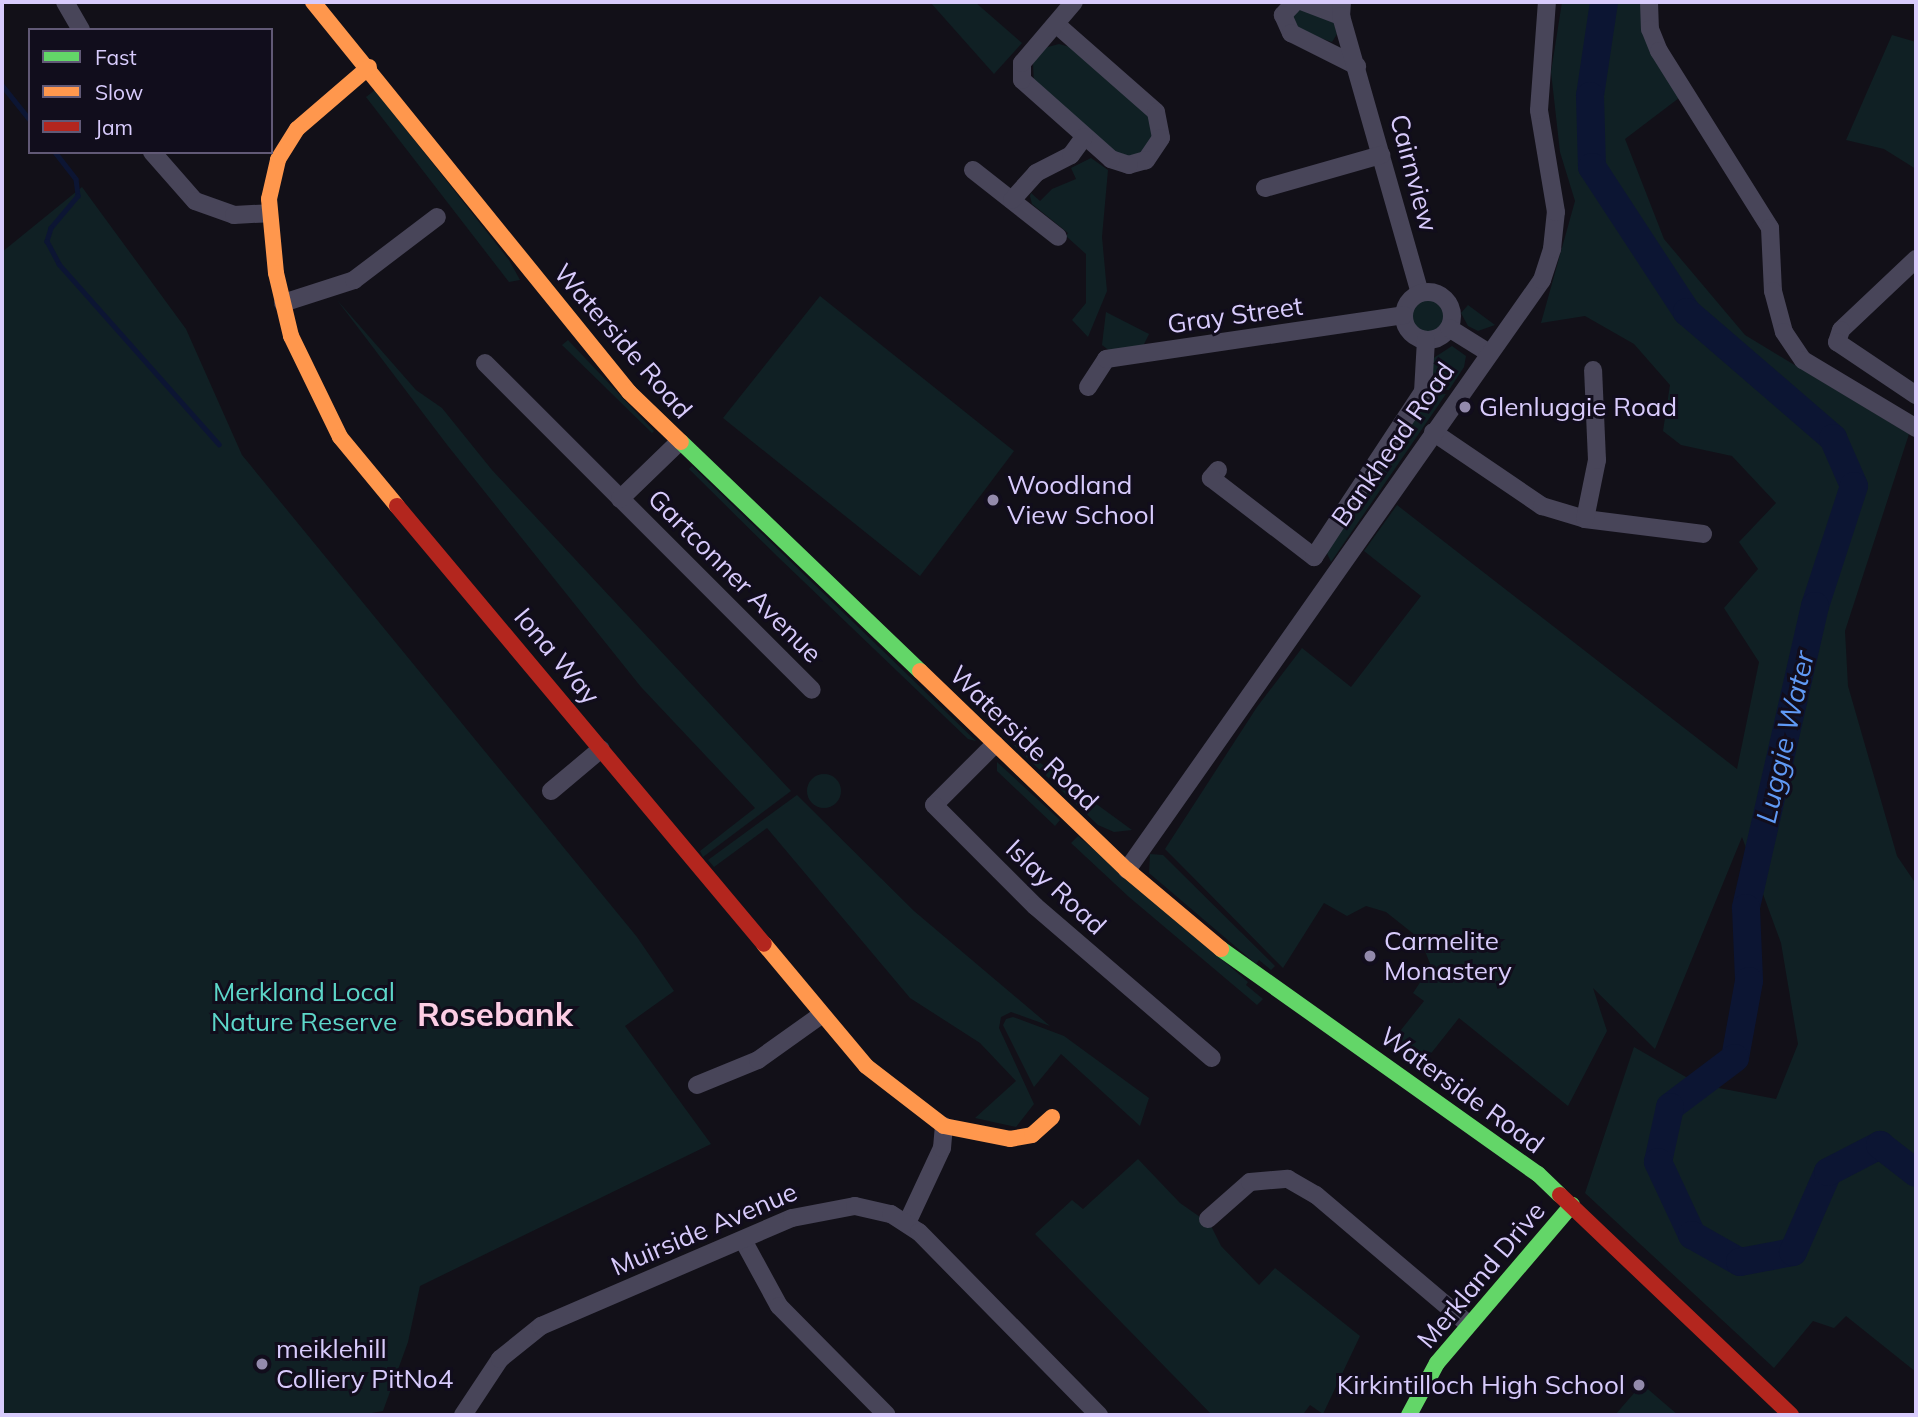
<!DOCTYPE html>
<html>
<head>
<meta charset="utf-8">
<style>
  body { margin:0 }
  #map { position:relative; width:1918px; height:1417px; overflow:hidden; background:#121018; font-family:Mulish,sans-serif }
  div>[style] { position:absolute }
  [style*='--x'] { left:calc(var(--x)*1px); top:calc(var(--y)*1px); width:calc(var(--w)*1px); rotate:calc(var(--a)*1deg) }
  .green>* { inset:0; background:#102024 }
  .round { border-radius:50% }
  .stream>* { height:4.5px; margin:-2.25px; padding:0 2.25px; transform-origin:2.25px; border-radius:2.25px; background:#0c1533 }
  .river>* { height:28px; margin:-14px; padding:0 14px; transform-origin:14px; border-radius:14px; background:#0c1533 }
  .street>* { height:18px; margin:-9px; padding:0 9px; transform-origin:9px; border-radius:9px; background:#484559 }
  .street>.ring { margin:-9px; padding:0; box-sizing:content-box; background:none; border:18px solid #484559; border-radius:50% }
  .fast>* { height:16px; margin:-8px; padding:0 8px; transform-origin:8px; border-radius:8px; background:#63d668 }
  .slow>* { height:16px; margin:-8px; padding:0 8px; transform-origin:8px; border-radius:8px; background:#ff974d }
  .jam>* { height:16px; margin:-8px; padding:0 8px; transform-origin:8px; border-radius:8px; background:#b3261e }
  .dots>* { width:19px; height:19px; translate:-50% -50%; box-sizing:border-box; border:4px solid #110d1c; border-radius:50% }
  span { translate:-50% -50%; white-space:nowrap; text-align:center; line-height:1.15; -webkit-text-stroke:6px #110d1c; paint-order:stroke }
  .street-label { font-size:26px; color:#d8cbfc }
  .poi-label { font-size:26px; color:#d8cbfc }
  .left { translate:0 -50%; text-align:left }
  .right { translate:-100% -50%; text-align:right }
  .park-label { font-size:26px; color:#5dd6c9 }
  .water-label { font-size:28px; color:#609af5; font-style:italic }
  .district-label { font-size:33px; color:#fccde4; font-weight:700 }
  .frame { position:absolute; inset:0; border:4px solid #d8cbfc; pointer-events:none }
  .legend { position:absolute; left:28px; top:28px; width:245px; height:126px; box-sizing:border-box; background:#110d1c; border:2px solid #615976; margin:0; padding:9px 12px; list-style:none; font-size:21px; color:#d8cbfc }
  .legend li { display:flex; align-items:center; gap:14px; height:35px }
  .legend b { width:35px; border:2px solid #615976 }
</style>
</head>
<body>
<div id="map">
  <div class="green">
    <div style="clip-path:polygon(930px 2px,975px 2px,1022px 43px,994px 74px)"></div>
    <div style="clip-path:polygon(1562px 2px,1644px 2px,1679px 98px,1625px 139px,1664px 239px,1745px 335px,1909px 434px,1845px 631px,1848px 686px,1897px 856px,1916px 884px,1916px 1372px,1846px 1316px,1834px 1328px,1813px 1321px,1774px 1368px,1585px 1193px,1634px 1047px,1698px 1084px,1776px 1099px,1798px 1044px,1781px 943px,1742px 837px,1655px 1049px,1593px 988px,1607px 1031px,1568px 1106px,1459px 1018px,1421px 1066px,1389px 1045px,1424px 1001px,1413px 993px,1431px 966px,1420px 939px,1386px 912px,1366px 906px,1347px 916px,1324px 903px,1283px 968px,1165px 849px,1257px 707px,1302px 648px,1351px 687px,1421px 596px,1364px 551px,1397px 505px,1737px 769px,1759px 662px,1724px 608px,1758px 569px,1739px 542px,1776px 503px,1732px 456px,1681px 445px,1663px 431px,1670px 385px,1634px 344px,1585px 316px,1541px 323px,1575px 201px,1560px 152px,1551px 72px)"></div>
    <div style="clip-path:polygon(1299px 8px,1334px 23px,1337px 34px,1332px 42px,1296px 30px,1291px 15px)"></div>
    <div style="clip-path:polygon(1892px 35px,1916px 42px,1916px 169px,1884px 149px,1846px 140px)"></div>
    <div style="clip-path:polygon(1059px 44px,1070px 47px,1145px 109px,1156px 135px,1138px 157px,1116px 156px,1034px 85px,1033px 63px,1044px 48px)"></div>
    <div style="clip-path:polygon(375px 90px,509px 260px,520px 280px,509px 282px,366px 97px)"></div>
    <div style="clip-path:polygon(1091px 158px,1108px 170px,1102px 237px,1107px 291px,1088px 337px,1072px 320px,1086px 303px,1086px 254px,1066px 236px,1068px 233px,1032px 204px,1030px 196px,1031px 193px,1040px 201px,1052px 189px,1076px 179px,1071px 168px)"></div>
    <div style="clip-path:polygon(82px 187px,186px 329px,242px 455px,637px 937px,674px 991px,625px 1026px,711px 1144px,420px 1286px,408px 1342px,383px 1411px,360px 1415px,2px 1415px,2px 252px)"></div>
    <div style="clip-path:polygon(820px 296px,1014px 451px,920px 576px,723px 418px)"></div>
    <div style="clip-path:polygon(337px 300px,416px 390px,442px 408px,492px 470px,791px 791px,703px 857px,700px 851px,755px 808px,641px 687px,448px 446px)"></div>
    <div class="round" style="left:1410px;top:300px;width:34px;height:34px"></div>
    <div style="clip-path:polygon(1468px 305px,1495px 325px,1478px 331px,1468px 326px,1461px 313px)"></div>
    <div style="clip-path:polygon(1106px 312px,1149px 334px,1142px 348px,1111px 352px,1102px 345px)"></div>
    <div style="clip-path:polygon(568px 340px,654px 431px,652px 433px,562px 345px)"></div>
    <div style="clip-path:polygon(1452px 346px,1466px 356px,1464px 367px,1449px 390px,1431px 390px,1432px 359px)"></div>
    <div style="clip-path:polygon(1446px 394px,1331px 562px,1326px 551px,1428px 395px)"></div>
    <div style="clip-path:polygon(692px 466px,976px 741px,968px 739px,777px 556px,689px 469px)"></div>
    <div style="clip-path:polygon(1006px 738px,1132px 830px,1114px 832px,1098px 825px)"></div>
    <div style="clip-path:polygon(997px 762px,1060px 820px,1055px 826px,997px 771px)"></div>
    <div class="round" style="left:807px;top:774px;width:34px;height:34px"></div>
    <div style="clip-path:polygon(797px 795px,914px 911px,1050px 1026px,1011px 1012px,1001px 1017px,999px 1028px,1034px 1104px,1016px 1127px,975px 1118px,1016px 1081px,980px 1043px,910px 998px,767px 828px,714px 867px,708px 860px)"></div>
    <div style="clip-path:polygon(1078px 836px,1248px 982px,1246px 985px,1263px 999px,1257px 1005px,1129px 897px,1071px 843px)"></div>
    <div style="clip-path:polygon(1150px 854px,1163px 855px,1275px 966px,1271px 970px,1259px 960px,1256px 964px,1149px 873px)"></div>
    <div style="clip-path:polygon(1013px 1017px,1064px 1036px,1149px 1098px,1140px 1126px,1061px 1054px,1034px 1087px,1003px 1025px,1006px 1019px)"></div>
    <div style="clip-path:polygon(1138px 1159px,1180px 1203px,1210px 1224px,1221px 1246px,1259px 1285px,1275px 1268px,1360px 1336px,1323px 1414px,1310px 1405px,1304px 1413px,1285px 1415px,1212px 1415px,1035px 1234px,1072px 1200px,1083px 1209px)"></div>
    <div style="clip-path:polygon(1642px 1384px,1678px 1415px,1615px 1415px)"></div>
  </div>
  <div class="stream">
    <div style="--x:2;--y:85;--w:45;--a:51.3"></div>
    <div style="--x:55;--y:152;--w:34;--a:52"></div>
    <div style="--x:76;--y:179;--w:17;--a:83"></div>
    <div style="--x:78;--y:196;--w:42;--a:130.2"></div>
    <div style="--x:51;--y:228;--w:14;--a:107"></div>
    <div style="--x:47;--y:241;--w:26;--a:62"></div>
    <div style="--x:59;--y:264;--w:241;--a:48.4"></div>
  </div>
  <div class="river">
    <div style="--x:1604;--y:2;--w:95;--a:98.5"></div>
    <div style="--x:1590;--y:96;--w:71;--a:88.4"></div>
    <div style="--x:1592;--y:167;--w:173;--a:56.8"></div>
    <div style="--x:1687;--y:312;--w:193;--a:40.8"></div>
    <div style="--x:1833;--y:438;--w:52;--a:66.4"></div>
    <div style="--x:1854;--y:486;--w:126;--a:108"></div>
    <div style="--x:1815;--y:606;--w:310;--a:102.9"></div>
    <div style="--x:1746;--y:908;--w:73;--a:87.6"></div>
    <div style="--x:1749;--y:981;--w:78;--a:100.3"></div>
    <div style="--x:1735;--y:1058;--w:81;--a:143"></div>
    <div style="--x:1670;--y:1107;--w:56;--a:102.3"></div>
    <div style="--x:1658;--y:1162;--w:81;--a:65"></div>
    <div style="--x:1692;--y:1235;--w:55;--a:29.4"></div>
    <div style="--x:1740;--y:1262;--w:54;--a:-10.7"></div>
    <div style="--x:1793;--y:1252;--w:87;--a:-66.4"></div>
    <div style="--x:1828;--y:1172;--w:59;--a:-27.4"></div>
    <div style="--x:1880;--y:1145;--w:46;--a:37.9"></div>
  </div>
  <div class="street">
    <div style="--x:65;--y:2;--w:32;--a:60"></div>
    <div style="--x:1295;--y:2;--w:18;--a:133"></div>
    <div style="--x:1283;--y:15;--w:20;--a:66"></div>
    <div style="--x:1291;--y:33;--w:74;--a:26.6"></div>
    <div style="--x:1304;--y:2;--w:40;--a:21"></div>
    <div style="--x:1342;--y:2;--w:14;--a:94"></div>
    <div style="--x:1341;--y:16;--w:288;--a:74.1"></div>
    <div style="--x:1649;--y:2;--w:27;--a:88"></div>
    <div style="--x:1650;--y:29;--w:24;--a:68"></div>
    <div style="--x:1659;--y:51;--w:209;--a:57.9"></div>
    <div style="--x:1770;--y:228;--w:63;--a:87.3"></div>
    <div style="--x:1773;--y:291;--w:42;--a:75"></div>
    <div style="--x:1784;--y:332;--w:34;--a:56"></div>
    <div style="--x:1803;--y:360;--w:132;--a:31"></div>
    <div style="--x:1056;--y:24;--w:133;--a:41.3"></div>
    <div style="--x:1156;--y:112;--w:26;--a:79"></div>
    <div style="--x:1161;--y:138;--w:27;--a:124"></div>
    <div style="--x:1146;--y:160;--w:18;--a:164"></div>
    <div style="--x:1129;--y:165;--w:19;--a:-162"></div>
    <div style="--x:1111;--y:159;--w:119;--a:-138.4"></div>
    <div style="--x:1022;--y:80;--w:17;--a:-90"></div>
    <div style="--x:1022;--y:63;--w:80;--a:-49.6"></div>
    <div style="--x:152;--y:152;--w:65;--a:48.7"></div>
    <div style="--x:195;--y:201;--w:41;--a:19.7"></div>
    <div style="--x:234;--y:215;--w:35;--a:-3"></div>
    <div style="--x:973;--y:170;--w:108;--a:38.2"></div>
    <div style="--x:1265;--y:188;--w:121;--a:-15.9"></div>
    <div style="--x:1012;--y:200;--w:36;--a:-48"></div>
    <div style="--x:1036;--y:173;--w:39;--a:-27"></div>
    <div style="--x:1071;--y:155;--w:22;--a:-54"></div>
    <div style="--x:1916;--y:259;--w:103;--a:136.6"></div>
    <div style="--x:1841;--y:330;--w:13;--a:108"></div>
    <div style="--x:1837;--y:342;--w:95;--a:33.9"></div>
    <div class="ring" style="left:1404px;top:292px;width:30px;height:30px"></div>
    <div style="--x:283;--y:303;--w:75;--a:-17.9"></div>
    <div style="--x:354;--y:280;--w:104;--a:-37.2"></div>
    <div style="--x:1449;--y:328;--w:47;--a:32"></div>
    <div style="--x:485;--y:363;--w:462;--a:45"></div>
    <div style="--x:1088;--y:387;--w:33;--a:-57"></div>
    <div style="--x:1106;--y:359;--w:301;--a:-8.4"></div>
    <div style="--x:1433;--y:432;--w:132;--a:34.2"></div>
    <div style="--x:1542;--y:506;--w:45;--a:16.8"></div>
    <div style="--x:1585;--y:519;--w:119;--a:7.2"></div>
    <div style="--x:1218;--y:470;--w:11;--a:131"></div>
    <div style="--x:1211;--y:478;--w:130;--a:37.5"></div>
    <div style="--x:1314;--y:557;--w:198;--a:-56.6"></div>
    <div style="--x:1423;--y:392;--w:52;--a:-86.7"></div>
    <div style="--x:620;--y:499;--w:82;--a:-44"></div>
    <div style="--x:1585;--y:519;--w:60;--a:-78.5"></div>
    <div style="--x:1597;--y:460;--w:90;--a:-92.5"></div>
    <div style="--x:995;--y:744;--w:86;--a:135"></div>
    <div style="--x:934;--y:805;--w:143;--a:45"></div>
    <div style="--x:1035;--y:906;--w:233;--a:40.7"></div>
    <div style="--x:551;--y:791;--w:65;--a:-40"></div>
    <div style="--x:1127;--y:870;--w:721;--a:-54.88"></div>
    <div style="--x:1542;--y:280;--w:33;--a:-72"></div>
    <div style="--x:1552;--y:249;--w:37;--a:-84"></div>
    <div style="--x:1556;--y:212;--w:103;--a:-99.5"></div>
    <div style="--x:1539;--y:110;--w:108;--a:-85.8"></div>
    <div style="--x:697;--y:1085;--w:66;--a:-22.3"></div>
    <div style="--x:758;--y:1060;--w:77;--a:-35.5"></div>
    <div style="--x:1208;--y:1219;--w:56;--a:-41.4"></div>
    <div style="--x:1250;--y:1182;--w:38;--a:-5"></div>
    <div style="--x:1288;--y:1179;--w:32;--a:30"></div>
    <div style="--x:1316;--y:1195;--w:199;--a:40.3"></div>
    <div style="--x:907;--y:1223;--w:83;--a:-65"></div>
    <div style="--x:942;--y:1148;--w:22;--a:-85"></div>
    <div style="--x:743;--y:1240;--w:75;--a:61.4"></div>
    <div style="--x:779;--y:1306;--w:153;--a:45.3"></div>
    <div style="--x:463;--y:1415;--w:67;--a:-56.5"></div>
    <div style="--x:500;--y:1359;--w:53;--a:-38.8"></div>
    <div style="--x:541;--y:1326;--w:273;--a:-23.3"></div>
    <div style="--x:792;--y:1218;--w:64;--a:-10.8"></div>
    <div style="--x:855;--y:1206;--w:37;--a:13"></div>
    <div style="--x:891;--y:1214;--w:33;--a:33"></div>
    <div style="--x:919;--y:1232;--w:257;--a:45.5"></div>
  </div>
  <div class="fast">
    <div style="--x:681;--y:442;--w:331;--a:43.8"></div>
    <div style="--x:1221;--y:949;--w:389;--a:35.4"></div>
    <div style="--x:1538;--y:1174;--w:30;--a:44"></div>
    <div style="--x:1409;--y:1415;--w:59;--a:-61.7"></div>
    <div style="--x:1437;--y:1363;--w:208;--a:-49.5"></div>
  </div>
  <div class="slow">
    <div style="--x:313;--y:2;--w:502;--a:50.98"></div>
    <div style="--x:629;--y:392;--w:72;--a:43.9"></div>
    <div style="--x:369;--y:67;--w:95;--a:139.3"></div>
    <div style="--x:297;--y:129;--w:36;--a:122"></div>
    <div style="--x:278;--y:160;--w:40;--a:103"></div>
    <div style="--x:269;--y:199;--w:74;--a:84.6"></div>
    <div style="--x:276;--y:273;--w:65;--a:76.6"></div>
    <div style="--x:291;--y:336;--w:112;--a:64.1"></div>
    <div style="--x:340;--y:437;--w:89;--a:50.4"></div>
    <div style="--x:920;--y:671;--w:287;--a:43.9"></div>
    <div style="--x:1127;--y:870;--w:123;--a:40"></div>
    <div style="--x:764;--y:944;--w:159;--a:50.1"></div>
    <div style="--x:866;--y:1066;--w:98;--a:37.6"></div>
    <div style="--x:944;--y:1126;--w:67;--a:11.1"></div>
    <div style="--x:1010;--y:1139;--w:22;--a:-10"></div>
    <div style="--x:1032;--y:1135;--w:27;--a:-42"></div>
  </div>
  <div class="jam">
    <div style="--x:397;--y:506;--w:571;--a:50.04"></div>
    <div style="--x:1560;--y:1195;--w:319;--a:43.6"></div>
  </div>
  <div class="dots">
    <div style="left:1465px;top:407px;background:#938aac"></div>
    <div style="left:993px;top:500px;background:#938aac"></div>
    <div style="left:1370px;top:956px;background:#938aac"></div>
    <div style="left:262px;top:1364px;background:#938aac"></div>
    <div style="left:1639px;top:1385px;background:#938aac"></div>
  </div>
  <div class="street-label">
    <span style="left:1414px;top:173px;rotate:75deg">Cairnview</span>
    <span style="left:1235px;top:315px;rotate:-8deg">Gray Street</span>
    <span style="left:623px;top:341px;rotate:49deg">Waterside Road</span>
    <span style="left:1393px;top:444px;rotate:-55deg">Bankhead Road</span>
    <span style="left:735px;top:576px;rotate:45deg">Gartconner Avenue</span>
    <span style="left:557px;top:656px;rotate:50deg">Iona Way</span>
    <span style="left:1024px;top:738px;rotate:44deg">Waterside Road</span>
    <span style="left:1056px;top:887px;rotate:43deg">Islay Road</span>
    <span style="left:1462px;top:1090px;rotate:36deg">Waterside Road</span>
    <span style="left:704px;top:1229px;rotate:-23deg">Muirside Avenue</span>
    <span style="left:1481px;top:1275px;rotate:-50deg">Merkland Drive</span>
  </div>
  <div class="poi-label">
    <span class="left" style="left:1479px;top:407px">Glenluggie Road</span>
    <span class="left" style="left:1007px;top:500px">Woodland<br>View School</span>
    <span class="left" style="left:1384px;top:956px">Carmelite<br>Monastery</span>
    <span class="left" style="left:276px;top:1364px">meiklehill<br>Colliery PitNo4</span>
    <span class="right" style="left:1625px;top:1385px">Kirkintilloch High School</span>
  </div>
  <div class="park-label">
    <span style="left:304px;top:1007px">Merkland Local<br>Nature Reserve</span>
  </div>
  <div class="water-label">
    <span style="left:1785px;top:737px;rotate:-77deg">Luggie Water</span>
  </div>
  <div class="district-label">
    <span style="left:495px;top:1014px">Rosebank</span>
  </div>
  <div class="frame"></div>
  <ul class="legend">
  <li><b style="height:9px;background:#63d668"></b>Fast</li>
  <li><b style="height:9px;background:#ff974d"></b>Slow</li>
  <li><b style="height:9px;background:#b3261e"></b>Jam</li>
  </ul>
</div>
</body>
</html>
